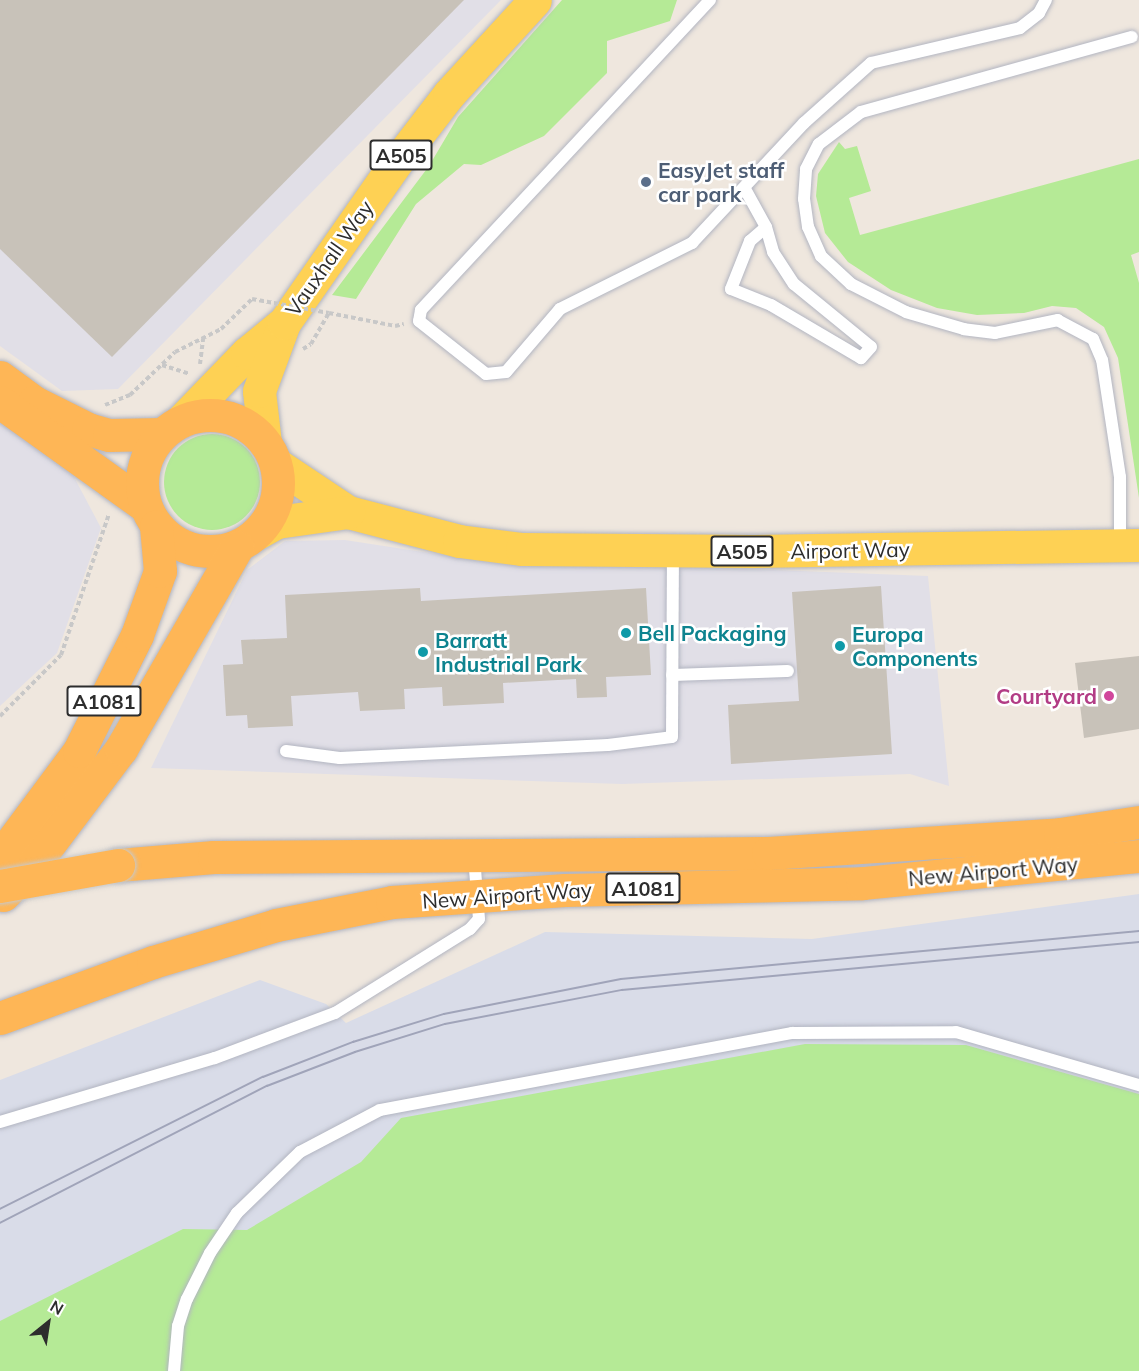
<!DOCTYPE html>
<html>
<head>
<meta charset="utf-8">
<style>
  body { margin:0 }
  #map { position:relative; width:1139px; height:1371px; overflow:hidden; background:#efe7de; font-family:Mulish,sans-serif }
  div>[style] { position:absolute }
  [style*='--x'] { left:calc(var(--x)*1px); top:calc(var(--y)*1px); width:calc(var(--w)*1px); rotate:calc(var(--a)*1deg) }
  .industrial>* { inset:0; background:#e1dfe7 }
  .airport>* { inset:0; background:#d9dce8 }
  .green>* { inset:0; background:#b5ea96 }
  .round { border-radius:50% }
  .building>* { inset:0; background:#c8c2b9 }
  .path>* { height:4px; margin-top:-2px; transform-origin:0; background:repeating-linear-gradient(90deg,#c8c8c8 0 4.5px,transparent 0 7.5px) }
  .roads { filter:drop-shadow(0 0 2px #b2b5c1) drop-shadow(0 0 2px #b2b5c1) }
  .service>* { height:12px; margin:-6px; padding:0 6px; transform-origin:6px; border-radius:6px; background:#fff }
  .primary>* { height:33px; margin:-16.5px; padding:0 16.5px; transform-origin:16.5px; border-radius:16.5px; background:#fed154 }
  .trunk>* { height:33px; margin:-16.5px; padding:0 16.5px; transform-origin:16.5px; border-radius:16.5px; background:#feb656 }
  .trunk>.ring { margin:-16.5px; padding:0; box-sizing:content-box; background:none; border:33px solid #feb656; border-radius:50% }
  .tram>* { height:1.5px; margin:-0.75px; padding:0 0.75px; transform-origin:0.75px; border-radius:0.75px; background:#a0a4b9 }
  .path-bridge>* { height:4px; margin-top:-2px; transform-origin:0; background:repeating-linear-gradient(90deg,#c8c8c8 0 4.5px,transparent 0 7.5px) }
  .bridges { filter:drop-shadow(0 0 2px #c8c8c8) drop-shadow(0 0 2px #c8c8c8) }
  .trunk-bridge>* { height:33px; margin:-16.5px; padding:0 16.5px; transform-origin:16.5px; border-radius:16.5px; background:#feb656 }
  .dots>* { width:16px; height:16px; translate:-50% -50%; box-sizing:border-box; border:3px solid #fff; border-radius:50% }
  span { translate:-50% -50%; white-space:nowrap; text-align:center; line-height:1.15; -webkit-text-stroke:5px #fff; paint-order:stroke }
  .shield-label span { padding:2px 4px; background:#fff; border:2px solid; border-radius:4px; -webkit-text-stroke-width:0 }
  .shield-label { font-size:20px; color:#2d2d2d; font-weight:700 }
  .service-label { font-size:21px; color:#4e5e75; font-weight:700 }
  .left { translate:0 -50%; text-align:left }
  .street-label { font-size:21px; color:#2d2d2d }
  .culture-label { font-size:21px; color:#0d838f; font-weight:700 }
  .hotel-label { font-size:21px; color:#b23c85; font-weight:700 }
  .right { translate:-100% -50%; text-align:right }
  .north { position:absolute; left:18px; top:1293px; width:60px; height:60px; -webkit-text-stroke:4px #fff; paint-order:stroke; rotate:30deg; font-size:16px; font-weight:700; line-height:24px; text-align:center; color:#2d2d2d }
  .north::after { content:''; display:block; margin:auto; width:21px; height:27px; background:#2d2d2d; clip-path:polygon(50% 0,100% 100%,50% 72%,0 100%) }
</style>
</head>
<body>
<div id="map">
  <div class="industrial">
    <div style="clip-path:polygon(0 0,501px 0,118px 389px,62px 391px,0 346px)"></div>
    <div style="clip-path:polygon(0 422px,73px 475px,101px 528px,57px 653px,0 706px)"></div>
    <div style="clip-path:polygon(345px 540px,462px 558px,928px 576px,949px 786px,910px 774px,622px 784px,151px 768px,247px 570px,285px 541px)"></div>
  </div>
  <div class="airport">
    <div style="clip-path:polygon(1139px 894px,1139px 1371px,0 1371px,0 1080px,260px 980px,326px 1004px,346px 1023px,545px 932px,812px 939px)"></div>
  </div>
  <div class="green">
    <div style="clip-path:polygon(562px 0,677px 0,670px 21px,607px 41px,607px 73px,544px 136px,481px 165px,464px 164px,416px 204px,356px 299px,332px 295px,429px 166px,458px 117px)"></div>
    <div style="clip-path:polygon(839px 142px,845px 149px,857px 146px,871px 191px,849px 198px,860px 235px,1139px 159px,1139px 252px,1131px 255px,1139px 283px,1139px 498px,1118px 358px,1104px 327px,1076px 308px,1052px 306px,1024px 313px,977px 315px,937px 308px,891px 290px,848px 262px,825px 233px,816px 196px,818px 174px)"></div>
    <div class="round" style="left:164px;top:434px;width:96px;height:96px"></div>
    <div style="clip-path:polygon(805px 1044px,966px 1045px,1139px 1094px,1139px 1371px,0 1371px,0 1321px,183px 1229px,247px 1230px,361px 1162px,401px 1118px)"></div>
  </div>
  <div class="building">
    <div style="clip-path:polygon(0 0,464px 0,112px 357px,0 249px)"></div>
    <div style="clip-path:polygon(881px 586px,892px 754px,731px 764px,728px 705px,799px 701px,792px 592px)"></div>
    <div style="clip-path:polygon(420px 588px,421px 601px,646px 588px,651px 675px,606px 677px,607px 697px,577px 698px,576px 679px,503px 683px,504px 703px,443px 706px,442px 687px,404px 689px,405px 709px,360px 711px,358px 692px,291px 696px,293px 726px,248px 728px,247px 715px,226px 716px,223px 665px,243px 664px,241px 640px,287px 638px,285px 595px)"></div>
    <div style="clip-path:polygon(1139px 656px,1139px 729px,1084px 738px,1075px 663px)"></div>
  </div>
  <div class="path">
    <div style="--x:303;--y:349;--w:9;--a:-32"></div>
    <div style="--x:311;--y:344;--w:36;--a:-60"></div>
    <div style="--x:329;--y:313;--w:67;--a:11.1"></div>
    <div style="--x:395;--y:326;--w:9;--a:-13"></div>
    <div style="--x:200;--y:364;--w:26;--a:-83"></div>
    <div style="--x:162;--y:365;--w:29;--a:18"></div>
    <div style="--x:105;--y:405;--w:27;--a:-22"></div>
    <div style="--x:130;--y:395;--w:62;--a:-43.7"></div>
    <div style="--x:175;--y:352;--w:51;--a:-26.6"></div>
    <div style="--x:221;--y:329;--w:43;--a:-44.1"></div>
    <div style="--x:0;--y:716;--w:86;--a:-45"></div>
    <div style="--x:61;--y:655;--w:149;--a:-71.2"></div>
  </div>
  <div class="roads">
    <div class="service">
      <div style="--x:710;--y:0;--w:424;--a:133"></div>
      <div style="--x:421;--y:310;--w:11;--a:100"></div>
      <div style="--x:419;--y:321;--w:85;--a:38.3"></div>
      <div style="--x:486;--y:374;--w:20;--a:-6"></div>
      <div style="--x:506;--y:372;--w:83;--a:-49.4"></div>
      <div style="--x:560;--y:309;--w:148;--a:-26.6"></div>
      <div style="--x:692;--y:243;--w:164;--a:-47"></div>
      <div style="--x:804;--y:123;--w:90;--a:-41.8"></div>
      <div style="--x:871;--y:63;--w:153;--a:-13.2"></div>
      <div style="--x:1020;--y:28;--w:24;--a:-38"></div>
      <div style="--x:1039;--y:13;--w:15;--a:-62"></div>
      <div style="--x:745;--y:189;--w:43;--a:61.1"></div>
      <div style="--x:766;--y:227;--w:26;--a:74"></div>
      <div style="--x:773;--y:252;--w:38;--a:57"></div>
      <div style="--x:794;--y:284;--w:99;--a:39.3"></div>
      <div style="--x:871;--y:347;--w:15;--a:132"></div>
      <div style="--x:861;--y:358;--w:104;--a:-149.5"></div>
      <div style="--x:771;--y:305;--w:43;--a:-158.2"></div>
      <div style="--x:731;--y:289;--w:52;--a:-68.4"></div>
      <div style="--x:750;--y:241;--w:21;--a:-41"></div>
      <div style="--x:1120;--y:543;--w:66;--a:-90"></div>
      <div style="--x:1120;--y:477;--w:118;--a:-98.7"></div>
      <div style="--x:1102;--y:360;--w:23;--a:-113"></div>
      <div style="--x:1093;--y:339;--w:40;--a:-152"></div>
      <div style="--x:1058;--y:320;--w:64;--a:168.3"></div>
      <div style="--x:995;--y:333;--w:31;--a:-173"></div>
      <div style="--x:964;--y:329;--w:60;--a:-163.7"></div>
      <div style="--x:906;--y:312;--w:62;--a:-153"></div>
      <div style="--x:851;--y:284;--w:41;--a:-137"></div>
      <div style="--x:821;--y:256;--w:32;--a:-114"></div>
      <div style="--x:808;--y:227;--w:28;--a:-98"></div>
      <div style="--x:804;--y:199;--w:30;--a:-86"></div>
      <div style="--x:806;--y:169;--w:28;--a:-63"></div>
      <div style="--x:819;--y:144;--w:53;--a:-37.3"></div>
      <div style="--x:861;--y:112;--w:281;--a:-15.5"></div>
      <div style="--x:672;--y:675;--w:116;--a:-2"></div>
      <div style="--x:286;--y:751;--w:54;--a:7.4"></div>
      <div style="--x:340;--y:758;--w:268;--a:-2.8"></div>
      <div style="--x:608;--y:745;--w:64;--a:-7.1"></div>
      <div style="--x:672;--y:737;--w:184;--a:-89.7"></div>
      <div style="--x:0;--y:1122;--w:224;--a:-16.6"></div>
      <div style="--x:215;--y:1058;--w:128;--a:-20.6"></div>
      <div style="--x:335;--y:1013;--w:159;--a:-31.9"></div>
      <div style="--x:470;--y:929;--w:13;--a:-48"></div>
      <div style="--x:479;--y:919;--w:62;--a:-94.6"></div>
      <div style="--x:174;--y:1371;--w:45;--a:-84.9"></div>
      <div style="--x:178;--y:1326;--w:28;--a:-72"></div>
      <div style="--x:187;--y:1299;--w:51;--a:-63.4"></div>
      <div style="--x:210;--y:1253;--w:48;--a:-56"></div>
      <div style="--x:237;--y:1213;--w:88;--a:-44.1"></div>
      <div style="--x:300;--y:1152;--w:90;--a:-27.7"></div>
      <div style="--x:380;--y:1110;--w:419;--a:-10.6"></div>
      <div style="--x:792;--y:1033;--w:164;--a:-0.3"></div>
      <div style="--x:956;--y:1032;--w:191;--a:16.2"></div>
    </div>
    <div class="primary">
      <div style="--x:181;--y:421;--w:95;--a:-45.9"></div>
      <div style="--x:247;--y:353;--w:44;--a:-39.5"></div>
      <div style="--x:265;--y:443;--w:52;--a:-96.6"></div>
      <div style="--x:259;--y:391;--w:72;--a:-69.8"></div>
      <div style="--x:284;--y:323;--w:189;--a:-55.1"></div>
      <div style="--x:392;--y:168;--w:93;--a:-52.4"></div>
      <div style="--x:449;--y:94;--w:127;--a:-47.5"></div>
      <div style="--x:276;--y:464;--w:87;--a:33.7"></div>
      <div style="--x:348;--y:512;--w:115;--a:14.6"></div>
      <div style="--x:459;--y:541;--w:64;--a:7.2"></div>
      <div style="--x:522;--y:549;--w:231;--a:0.5"></div>
      <div style="--x:753;--y:551;--w:386;--a:-0.9"></div>
      <div style="--x:257;--y:533;--w:23;--a:-29"></div>
      <div style="--x:277;--y:522;--w:72;--a:-8"></div>
    </div>
    <div class="trunk">
      <div style="--x:0;--y:377;--w:42;--a:36.3"></div>
      <div style="--x:34;--y:402;--w:60;--a:26.6"></div>
      <div style="--x:88;--y:429;--w:22;--a:16"></div>
      <div style="--x:109;--y:435;--w:52;--a:-1.1"></div>
      <div style="--x:0;--y:402;--w:177;--a:35.6"></div>
      <div class="ring" style="left:142px;top:415px;width:103px;height:103px"></div>
      <div style="--x:0;--y:857;--w:132;--a:-53.3"></div>
      <div style="--x:79;--y:751;--w:130;--a:-63.4"></div>
      <div style="--x:137;--y:635;--w:68;--a:-70.2"></div>
      <div style="--x:160;--y:571;--w:45;--a:-95.1"></div>
      <div style="--x:118;--y:865;--w:96;--a:-4.8"></div>
      <div style="--x:214;--y:857;--w:554;--a:-0.41"></div>
      <div style="--x:768;--y:853;--w:293;--a:-3.7"></div>
      <div style="--x:1060;--y:834;--w:80;--a:-8.6"></div>
      <div style="--x:3;--y:895;--w:45;--a:-45"></div>
      <div style="--x:35;--y:863;--w:143;--a:-53"></div>
      <div style="--x:121;--y:749;--w:233;--a:-60.1"></div>
      <div style="--x:0;--y:1018;--w:163;--a:-20.1"></div>
      <div style="--x:153;--y:962;--w:128;--a:-16.7"></div>
      <div style="--x:276;--y:925;--w:118;--a:-11.2"></div>
      <div style="--x:392;--y:902;--w:173;--a:-4"></div>
      <div style="--x:565;--y:890;--w:298;--a:-1.3"></div>
      <div style="--x:863;--y:883;--w:277;--a:-5.6"></div>
    </div>
  </div>
  <div class="tram">
    <div style="--x:0;--y:1209;--w:294;--a:-26.7"></div>
    <div style="--x:263;--y:1077;--w:97;--a:-21.3"></div>
    <div style="--x:353;--y:1042;--w:95;--a:-17.1"></div>
    <div style="--x:444;--y:1014;--w:180;--a:-11.2"></div>
    <div style="--x:621;--y:979;--w:520;--a:-5.29"></div>
    <div style="--x:0;--y:1223;--w:300;--a:-27.2"></div>
    <div style="--x:267;--y:1086;--w:94;--a:-21.1"></div>
    <div style="--x:355;--y:1052;--w:94;--a:-17.3"></div>
    <div style="--x:445;--y:1024;--w:180;--a:-10.9"></div>
    <div style="--x:622;--y:990;--w:519;--a:-5.3"></div>
  </div>
  <div class="path-bridge">
    <div style="--x:252;--y:299;--w:78;--a:10.3"></div>
  </div>
  <div class="bridges">
    <div class="trunk-bridge">
      <div style="--x:0;--y:886;--w:120;--a:-10.1"></div>
    </div>
  </div>
  <div class="dots">
    <div style="left:646px;top:182px;background:#5c6f8a"></div>
    <div style="left:626px;top:633px;background:#0f9aa8"></div>
    <div style="left:840px;top:646px;background:#0f9aa8"></div>
    <div style="left:423px;top:652px;background:#0f9aa8"></div>
    <div style="left:1109px;top:696px;background:#d1479c"></div>
  </div>
  <div class="shield-label">
    <span style="left:401px;top:155px">A505</span>
    <span style="left:742px;top:551px">A505</span>
    <span style="left:104px;top:701px">A1081</span>
    <span style="left:643px;top:888px">A1081</span>
  </div>
  <div class="service-label">
    <span class="left" style="left:658px;top:182px">EasyJet staff<br>car park</span>
  </div>
  <div class="street-label">
    <span style="left:329px;top:258px;rotate:-55deg">Vauxhall Way</span>
    <span style="left:850px;top:550px;rotate:-1deg">Airport Way</span>
    <span style="left:993px;top:871px;rotate:-5deg">New Airport Way</span>
    <span style="left:507px;top:895px;rotate:-4deg">New Airport Way</span>
  </div>
  <div class="culture-label">
    <span class="left" style="left:638px;top:633px">Bell Packaging</span>
    <span class="left" style="left:852px;top:646px">Europa<br>Components</span>
    <span class="left" style="left:435px;top:652px">Barratt<br>Industrial Park</span>
  </div>
  <div class="hotel-label">
    <span class="right" style="left:1097px;top:696px">Courtyard</span>
  </div>
  <div class="north">N</div>
</div>
</body>
</html>
